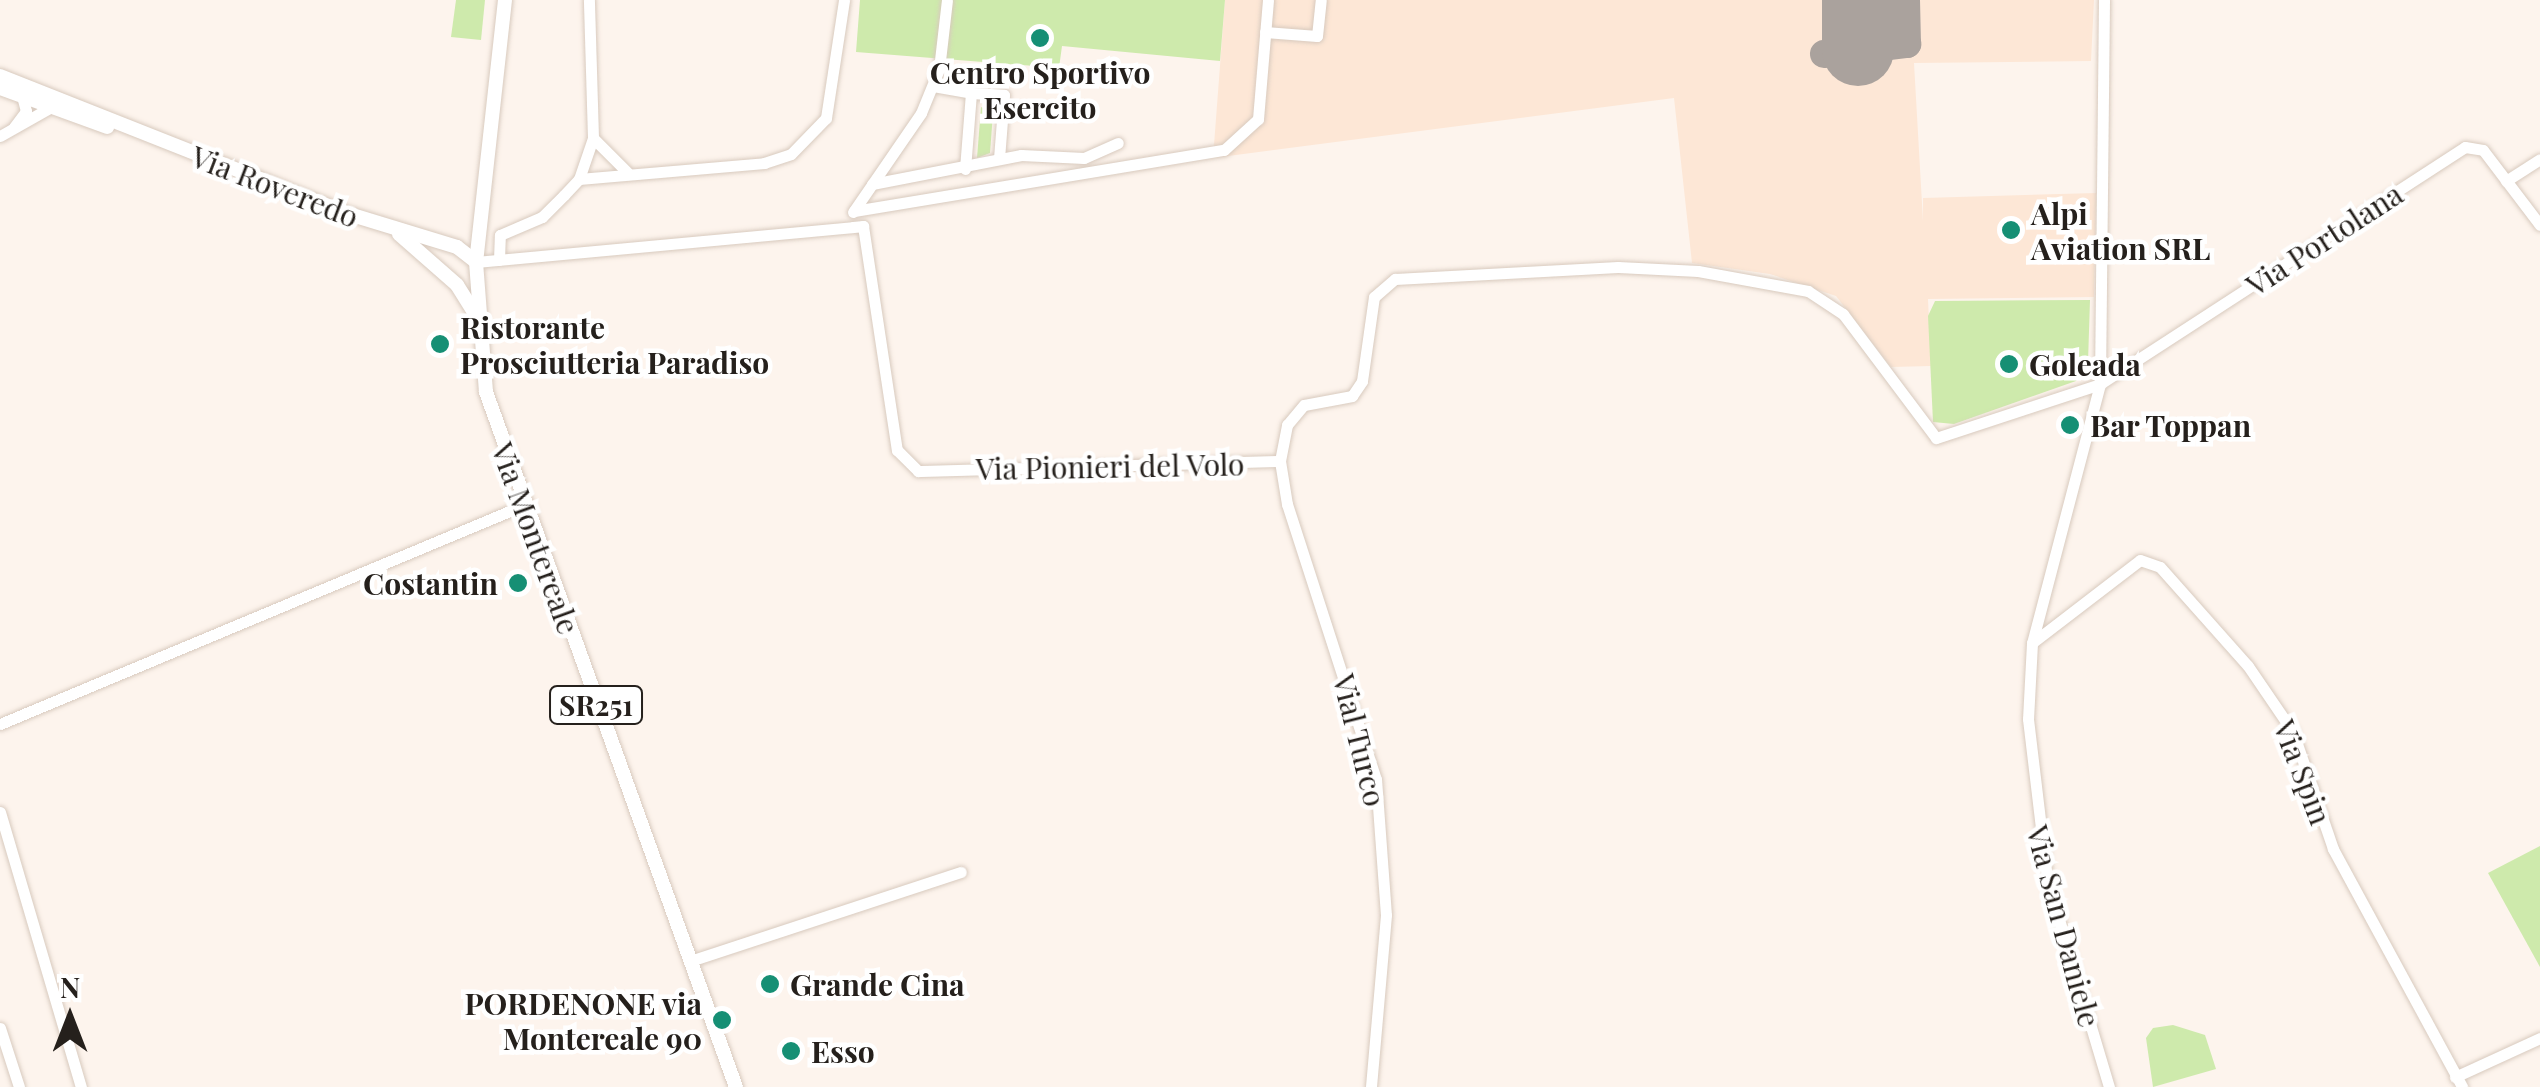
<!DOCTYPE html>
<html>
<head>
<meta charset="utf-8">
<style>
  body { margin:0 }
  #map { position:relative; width:2540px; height:1087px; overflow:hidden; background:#fdf4ed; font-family:"Playfair Display",serif }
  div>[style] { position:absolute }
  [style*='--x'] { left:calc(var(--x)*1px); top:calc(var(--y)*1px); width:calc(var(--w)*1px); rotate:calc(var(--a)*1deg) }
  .built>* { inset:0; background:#fde7d6 }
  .green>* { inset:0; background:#ceeaac }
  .taxiway>* { height:28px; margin:-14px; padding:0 14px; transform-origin:14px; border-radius:14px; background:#aaa29d }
  .runway>* { height:72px; margin:-36px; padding:0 36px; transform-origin:36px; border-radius:36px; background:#aaa29d }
  .roads { filter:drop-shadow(0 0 2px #d8cabe) drop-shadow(0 0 2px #d8cabe) }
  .minor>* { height:11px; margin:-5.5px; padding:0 5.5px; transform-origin:5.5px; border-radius:5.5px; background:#fff }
  .major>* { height:14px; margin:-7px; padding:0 7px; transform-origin:7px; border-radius:7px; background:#fff }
  .dots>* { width:28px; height:28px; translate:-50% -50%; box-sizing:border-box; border:5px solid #fff; border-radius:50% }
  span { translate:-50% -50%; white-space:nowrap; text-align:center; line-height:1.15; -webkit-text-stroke:9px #fff; paint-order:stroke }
  .shield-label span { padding:2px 8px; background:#fff; border:2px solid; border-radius:8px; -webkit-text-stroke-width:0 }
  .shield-label { font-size:28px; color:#25201c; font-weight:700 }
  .poi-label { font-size:30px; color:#25201c; font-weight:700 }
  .left { translate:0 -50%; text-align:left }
  .right { translate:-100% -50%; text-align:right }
  .street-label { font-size:30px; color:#25201c }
  .north { position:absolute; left:20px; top:967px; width:100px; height:100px; -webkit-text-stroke:8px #fff; paint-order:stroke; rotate:0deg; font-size:28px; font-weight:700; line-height:40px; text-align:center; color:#25201c }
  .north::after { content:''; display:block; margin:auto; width:35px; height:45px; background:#25201c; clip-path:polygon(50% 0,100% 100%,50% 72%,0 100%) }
</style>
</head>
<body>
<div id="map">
  <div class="built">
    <div style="clip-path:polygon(1225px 0,2094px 0,2091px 61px,1914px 63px,1923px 221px,1923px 198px,2096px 193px,2094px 297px,1928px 299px,1931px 366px,1891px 367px,1836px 296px,1770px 274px,1692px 263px,1674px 98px,1213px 158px)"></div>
  </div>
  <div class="green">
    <div style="clip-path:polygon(456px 0,485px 0,481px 40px,451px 37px)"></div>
    <div style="clip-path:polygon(860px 0,1225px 0,1220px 61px,1062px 46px,1059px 68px,856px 52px)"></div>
    <div style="clip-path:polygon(981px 107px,993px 113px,990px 153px,977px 158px)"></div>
    <div style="clip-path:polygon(2090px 300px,2088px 362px,2076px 381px,1954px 424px,1933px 422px,1928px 316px,1935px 301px)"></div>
    <div style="clip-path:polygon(2540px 846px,2540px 967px,2488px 873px)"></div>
    <div style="clip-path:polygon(2173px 1025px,2205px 1035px,2216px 1069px,2153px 1087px,2146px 1038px,2153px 1028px)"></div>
  </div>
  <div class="taxiway">
    <div style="--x:1824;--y:54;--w:84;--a:-6.9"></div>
    <div style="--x:1907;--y:44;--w:44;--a:-91.3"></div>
  </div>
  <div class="runway">
    <div style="--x:1858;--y:0;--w:50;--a:90"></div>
  </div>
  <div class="roads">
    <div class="minor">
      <div style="--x:2104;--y:0;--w:384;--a:90.6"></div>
      <div style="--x:2100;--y:384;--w:268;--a:104.7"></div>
      <div style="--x:2032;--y:643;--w:76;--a:93"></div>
      <div style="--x:2028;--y:719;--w:161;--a:83.2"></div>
      <div style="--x:2047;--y:879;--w:217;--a:73.4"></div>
      <div style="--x:1265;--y:32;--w:52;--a:4.4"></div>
      <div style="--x:1317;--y:36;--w:36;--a:-84"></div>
      <div style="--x:933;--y:86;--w:39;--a:10"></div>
      <div style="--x:14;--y:127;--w:20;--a:-53"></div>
      <div style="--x:26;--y:111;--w:20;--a:-105"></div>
      <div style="--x:0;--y:136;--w:59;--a:-29.6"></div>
      <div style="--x:593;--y:138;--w:49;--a:45"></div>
      <div style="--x:965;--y:169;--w:76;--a:-85.5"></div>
      <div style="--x:971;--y:93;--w:33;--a:3"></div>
      <div style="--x:1004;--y:95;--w:64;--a:94.5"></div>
      <div style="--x:579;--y:179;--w:186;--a:-4.9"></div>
      <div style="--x:764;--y:163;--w:28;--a:-18"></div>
      <div style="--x:791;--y:154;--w:50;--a:-45.8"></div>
      <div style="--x:826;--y:118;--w:119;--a:-81.3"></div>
      <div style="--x:2506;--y:181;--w:40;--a:-32.9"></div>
      <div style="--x:872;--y:184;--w:152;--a:-11"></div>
      <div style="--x:1021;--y:155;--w:63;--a:2.7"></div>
      <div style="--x:1084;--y:158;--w:37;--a:-24"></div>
      <div style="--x:854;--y:211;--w:375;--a:-9.4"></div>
      <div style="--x:1224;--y:150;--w:46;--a:-42.4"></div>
      <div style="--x:1258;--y:119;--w:119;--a:-85.2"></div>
      <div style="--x:853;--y:212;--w:120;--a:-55.5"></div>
      <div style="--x:921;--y:113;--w:48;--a:-67.8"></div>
      <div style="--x:939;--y:69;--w:69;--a:-83.4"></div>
      <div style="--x:499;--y:260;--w:25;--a:-88"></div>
      <div style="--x:500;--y:235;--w:46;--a:-23.2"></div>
      <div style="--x:542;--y:217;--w:31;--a:-45"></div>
      <div style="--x:564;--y:195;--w:22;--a:-47"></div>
      <div style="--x:579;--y:179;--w:43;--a:-71.1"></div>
      <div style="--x:593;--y:138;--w:138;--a:-91.7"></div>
      <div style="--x:476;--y:262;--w:389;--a:-5.3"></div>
      <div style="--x:863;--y:226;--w:227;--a:81.4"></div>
      <div style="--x:897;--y:450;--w:30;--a:45"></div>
      <div style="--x:918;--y:471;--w:362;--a:-1.6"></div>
      <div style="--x:1280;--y:461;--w:37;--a:-79"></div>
      <div style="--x:1287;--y:425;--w:26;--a:-50"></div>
      <div style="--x:1304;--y:405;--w:49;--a:-10.6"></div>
      <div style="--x:1352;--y:396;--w:18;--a:-56"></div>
      <div style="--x:1362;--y:381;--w:85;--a:-81.9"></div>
      <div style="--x:1374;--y:297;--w:28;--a:-41"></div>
      <div style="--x:1395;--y:279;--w:223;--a:-3.1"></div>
      <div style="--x:1618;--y:267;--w:80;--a:2.9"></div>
      <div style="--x:1698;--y:271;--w:112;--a:10.3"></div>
      <div style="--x:1808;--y:291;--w:42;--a:33.3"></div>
      <div style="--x:1843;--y:314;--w:155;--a:53.1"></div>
      <div style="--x:1936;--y:438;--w:173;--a:-18.2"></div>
      <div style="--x:2100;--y:384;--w:435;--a:-33"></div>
      <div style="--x:2465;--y:147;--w:18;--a:9"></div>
      <div style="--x:2483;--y:150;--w:94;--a:52.8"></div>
      <div style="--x:1280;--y:461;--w:44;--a:80.8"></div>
      <div style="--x:1287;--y:504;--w:289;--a:72.1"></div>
      <div style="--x:1376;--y:779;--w:136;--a:85.8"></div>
      <div style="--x:1386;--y:915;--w:173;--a:95"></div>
      <div style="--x:2032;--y:643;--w:136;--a:-37.5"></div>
      <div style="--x:2140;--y:560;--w:21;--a:19"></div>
      <div style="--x:2160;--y:567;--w:132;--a:48.4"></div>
      <div style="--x:2248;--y:666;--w:80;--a:55.7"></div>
      <div style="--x:2293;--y:732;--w:124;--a:71.1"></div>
      <div style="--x:2333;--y:849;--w:271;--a:61.5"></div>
      <div style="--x:0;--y:724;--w:568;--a:-22.68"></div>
      <div style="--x:0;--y:812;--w:287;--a:73.6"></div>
      <div style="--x:690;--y:961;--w:285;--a:-18.2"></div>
      <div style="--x:0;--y:1028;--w:62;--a:72.1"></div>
      <div style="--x:2455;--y:1077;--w:94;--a:-24.6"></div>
    </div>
    <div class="major">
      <div style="--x:505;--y:0;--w:264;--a:96.3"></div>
      <div style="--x:476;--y:262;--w:130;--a:85.6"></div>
      <div style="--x:486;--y:392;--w:739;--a:70.22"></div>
      <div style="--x:0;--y:76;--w:375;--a:21.6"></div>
      <div style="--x:349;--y:214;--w:113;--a:17"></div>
      <div style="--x:457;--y:247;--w:24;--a:38"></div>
      <div style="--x:0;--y:88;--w:114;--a:20"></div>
      <div style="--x:399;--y:234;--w:77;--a:41.3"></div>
      <div style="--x:457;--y:285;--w:31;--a:58"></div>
    </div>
  </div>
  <div class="dots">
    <div style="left:1040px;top:38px;background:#168f74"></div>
    <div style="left:2011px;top:230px;background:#168f74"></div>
    <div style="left:440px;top:344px;background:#168f74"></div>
    <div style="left:2009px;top:364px;background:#168f74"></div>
    <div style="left:2070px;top:425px;background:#168f74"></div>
    <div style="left:518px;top:583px;background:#168f74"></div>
    <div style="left:770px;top:984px;background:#168f74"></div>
    <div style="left:722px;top:1020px;background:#168f74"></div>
    <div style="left:791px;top:1051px;background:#168f74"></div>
  </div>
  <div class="shield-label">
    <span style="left:596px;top:705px">SR251</span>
  </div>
  <div class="poi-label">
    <span style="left:1040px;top:89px">Centro Sportivo<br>Esercito</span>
    <span class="left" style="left:2031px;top:230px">Alpi<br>Aviation SRL</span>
    <span class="left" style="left:460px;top:344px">Ristorante<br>Prosciutteria Paradiso</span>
    <span class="left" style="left:2029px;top:364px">Goleada</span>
    <span class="left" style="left:2090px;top:425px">Bar Toppan</span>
    <span class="right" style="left:498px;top:583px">Costantin</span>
    <span class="left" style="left:790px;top:984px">Grande Cina</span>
    <span class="right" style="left:702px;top:1020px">PORDENONE via<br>Montereale 90</span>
    <span class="left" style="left:811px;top:1051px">Esso</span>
  </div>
  <div class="street-label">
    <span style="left:275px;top:186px;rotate:21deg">Via Roveredo</span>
    <span style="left:2324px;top:239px;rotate:-33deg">Via Portolana</span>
    <span style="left:1110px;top:466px;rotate:-1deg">Via Pionieri del Volo</span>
    <span style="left:536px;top:538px;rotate:70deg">Via Montereale</span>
    <span style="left:1360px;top:740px;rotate:76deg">Vial Turco</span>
    <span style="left:2303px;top:772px;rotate:69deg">Via Spin</span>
    <span style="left:2064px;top:926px;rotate:75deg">Via San Daniele</span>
  </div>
  <div class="north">N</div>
</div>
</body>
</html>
